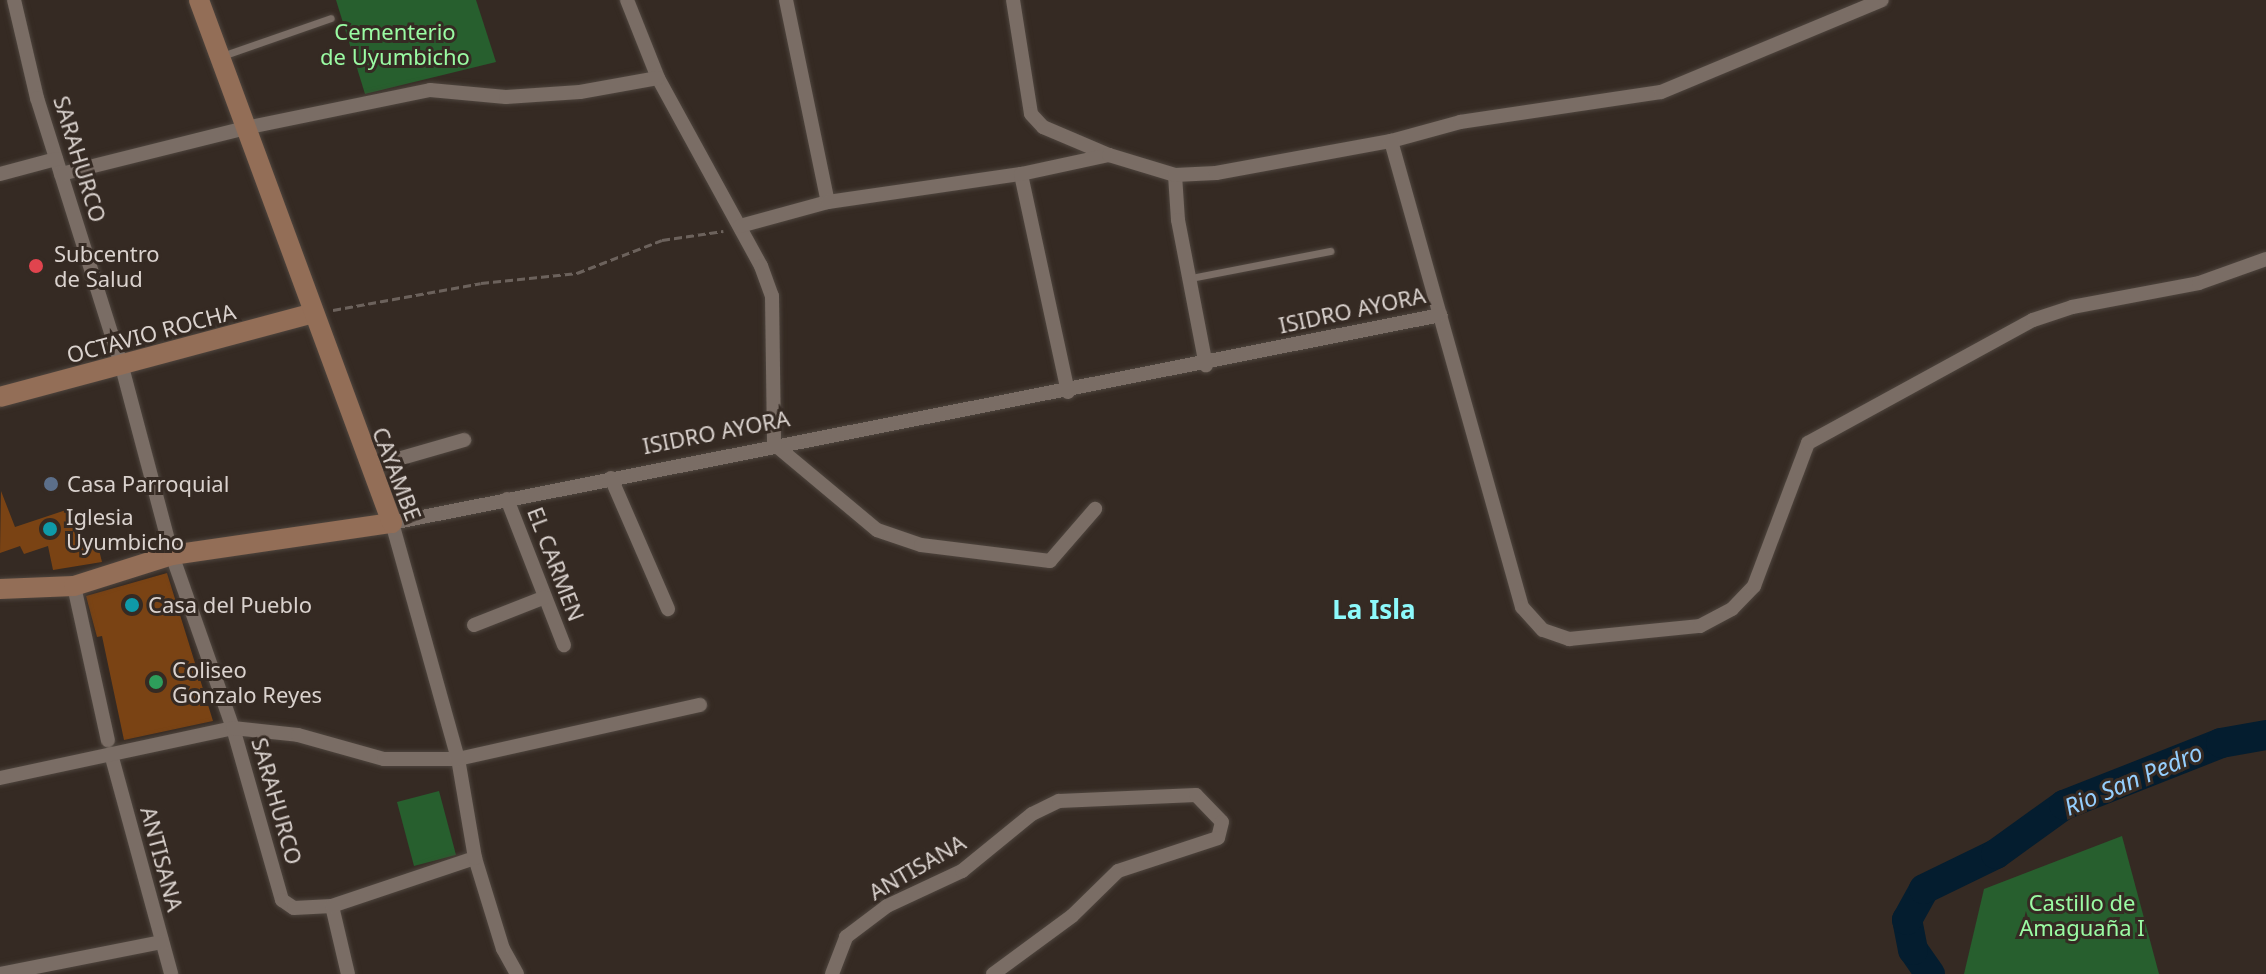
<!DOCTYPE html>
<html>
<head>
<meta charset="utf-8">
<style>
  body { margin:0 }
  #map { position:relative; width:2266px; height:974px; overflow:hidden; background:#352a23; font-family:"Noto Sans",sans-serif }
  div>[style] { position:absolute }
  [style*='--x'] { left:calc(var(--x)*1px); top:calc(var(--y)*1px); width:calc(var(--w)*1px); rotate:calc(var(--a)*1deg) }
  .green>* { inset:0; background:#275f2e }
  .river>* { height:30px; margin:-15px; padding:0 15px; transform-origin:15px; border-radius:15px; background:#041d2f }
  .building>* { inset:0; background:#7a4314 }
  .path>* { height:3px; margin-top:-1.5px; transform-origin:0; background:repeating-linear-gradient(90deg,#6c625c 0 8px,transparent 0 12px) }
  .roads { filter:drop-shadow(0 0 2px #4e453e) drop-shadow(0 0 2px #4e453e) }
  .lane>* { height:7px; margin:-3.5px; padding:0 3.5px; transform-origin:3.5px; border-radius:3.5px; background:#7a6d65 }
  .street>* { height:14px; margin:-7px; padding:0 7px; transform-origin:7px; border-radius:7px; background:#7a6d65 }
  .secondary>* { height:20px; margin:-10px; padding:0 10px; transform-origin:10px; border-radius:10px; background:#936e57 }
  .dots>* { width:22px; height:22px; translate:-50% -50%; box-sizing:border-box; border:4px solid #352a23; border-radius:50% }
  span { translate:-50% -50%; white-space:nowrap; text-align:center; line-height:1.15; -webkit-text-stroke:6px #352a23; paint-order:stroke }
  .park-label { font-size:22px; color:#9afba3 }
  .street-label { font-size:22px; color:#dad2ce }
  .poi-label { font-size:22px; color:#dad2ce }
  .left { translate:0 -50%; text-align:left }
  .water-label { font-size:24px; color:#95cffe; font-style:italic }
  .quarter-label { font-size:26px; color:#8df9fb; font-weight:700 }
</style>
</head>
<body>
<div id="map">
  <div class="green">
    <div style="clip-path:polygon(336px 0,476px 0,496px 62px,365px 94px)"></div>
    <div style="clip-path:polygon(439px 791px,456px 855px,414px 866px,397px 802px)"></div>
    <div style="clip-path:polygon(2122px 836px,2159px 974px,1964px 974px,1984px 889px)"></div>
  </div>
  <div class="river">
    <div style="--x:1930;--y:974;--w:29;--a:-125"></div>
    <div style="--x:1913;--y:950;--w:31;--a:-101"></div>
    <div style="--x:1907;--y:920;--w:35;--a:-61"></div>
    <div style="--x:1924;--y:889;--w:80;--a:-25.9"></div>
    <div style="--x:1996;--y:854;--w:84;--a:-35.8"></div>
    <div style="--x:2064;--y:805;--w:169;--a:-21.5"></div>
    <div style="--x:2221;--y:743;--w:46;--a:-10.1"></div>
  </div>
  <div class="building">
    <div style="clip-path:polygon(1px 491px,15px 527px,69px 509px,77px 543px,96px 538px,102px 562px,53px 570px,48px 546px,24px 554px,20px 546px,0 553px)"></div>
    <div style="clip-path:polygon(167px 573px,213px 721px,124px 740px,102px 636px,97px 637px,86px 596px)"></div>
  </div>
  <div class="path">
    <div style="--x:333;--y:310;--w:150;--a:-10.3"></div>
    <div style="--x:481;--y:283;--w:97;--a:-5.9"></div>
    <div style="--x:577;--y:273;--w:91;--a:-21.2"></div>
    <div style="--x:662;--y:240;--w:62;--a:-8.4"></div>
  </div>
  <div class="roads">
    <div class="lane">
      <div style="--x:222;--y:56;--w:115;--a:-19.2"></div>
      <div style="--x:1191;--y:278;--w:142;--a:-11"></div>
    </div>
    <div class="street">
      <div style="--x:14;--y:0;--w:101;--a:76.8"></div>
      <div style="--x:37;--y:98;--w:282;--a:72.5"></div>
      <div style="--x:122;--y:367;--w:195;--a:75.1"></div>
      <div style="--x:172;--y:555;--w:183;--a:70.6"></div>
      <div style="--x:233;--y:728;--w:179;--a:74.1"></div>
      <div style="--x:282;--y:900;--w:14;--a:34"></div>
      <div style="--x:294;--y:908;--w:38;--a:-3"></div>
      <div style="--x:332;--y:906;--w:70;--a:76.8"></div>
      <div style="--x:627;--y:0;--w:84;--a:68.3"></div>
      <div style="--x:658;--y:78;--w:214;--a:61.3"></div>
      <div style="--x:761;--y:266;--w:32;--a:70"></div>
      <div style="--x:772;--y:296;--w:148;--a:89.2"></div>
      <div style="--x:774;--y:444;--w:134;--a:39.9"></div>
      <div style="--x:877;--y:530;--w:46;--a:18.8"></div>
      <div style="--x:921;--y:545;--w:130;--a:7.1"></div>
      <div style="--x:1050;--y:561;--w:69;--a:-49.1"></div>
      <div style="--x:786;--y:0;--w:206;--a:78.3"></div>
      <div style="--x:1013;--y:0;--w:115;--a:81"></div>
      <div style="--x:1031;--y:114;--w:18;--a:47"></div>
      <div style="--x:1043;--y:127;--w:72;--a:23"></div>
      <div style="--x:1391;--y:141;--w:72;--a:-15.4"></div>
      <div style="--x:1460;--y:122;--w:203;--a:-8.5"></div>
      <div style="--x:1661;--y:92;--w:239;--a:-22.6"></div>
      <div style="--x:0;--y:174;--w:58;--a:-15"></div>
      <div style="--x:61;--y:174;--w:190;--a:-14"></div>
      <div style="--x:245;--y:128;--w:189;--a:-11.6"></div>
      <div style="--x:430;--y:90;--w:76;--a:5.3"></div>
      <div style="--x:506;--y:97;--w:74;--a:-3.9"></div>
      <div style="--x:580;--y:92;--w:79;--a:-10.2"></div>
      <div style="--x:1175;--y:175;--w:45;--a:86.2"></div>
      <div style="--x:1178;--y:220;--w:148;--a:79.1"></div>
      <div style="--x:740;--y:226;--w:91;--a:-15.3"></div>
      <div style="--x:828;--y:202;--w:195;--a:-8.3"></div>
      <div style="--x:1068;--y:392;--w:223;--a:-102.2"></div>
      <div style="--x:1021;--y:174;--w:90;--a:-12.2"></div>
      <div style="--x:1109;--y:155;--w:69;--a:16.9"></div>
      <div style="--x:1175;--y:175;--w:41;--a:-2.8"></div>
      <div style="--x:1216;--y:173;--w:178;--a:-10.4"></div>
      <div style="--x:1391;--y:141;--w:484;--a:74.3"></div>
      <div style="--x:1522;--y:607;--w:31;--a:48"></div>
      <div style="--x:1543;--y:630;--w:28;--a:19"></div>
      <div style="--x:1569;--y:639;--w:132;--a:-5.7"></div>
      <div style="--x:1700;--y:626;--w:36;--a:-28"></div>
      <div style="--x:1732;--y:609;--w:32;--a:-46"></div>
      <div style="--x:1754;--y:586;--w:153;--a:-69.3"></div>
      <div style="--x:1808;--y:443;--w:256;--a:-28.7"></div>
      <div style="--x:2033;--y:320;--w:41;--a:-18.4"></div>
      <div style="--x:2072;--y:307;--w:129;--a:-10.7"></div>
      <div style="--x:2199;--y:283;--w:71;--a:-19.7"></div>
      <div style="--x:370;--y:467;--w:98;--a:-16"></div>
      <div style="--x:611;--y:478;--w:143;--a:66.5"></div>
      <div style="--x:507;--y:499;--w:157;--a:68.7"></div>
      <div style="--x:74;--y:586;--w:158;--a:77.6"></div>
      <div style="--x:474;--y:625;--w:76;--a:-21.5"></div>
      <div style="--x:111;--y:754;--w:228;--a:74.7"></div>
      <div style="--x:0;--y:778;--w:238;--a:-12.1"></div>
      <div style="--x:233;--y:728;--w:65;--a:6.1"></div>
      <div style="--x:298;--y:735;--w:89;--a:15.6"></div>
      <div style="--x:384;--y:759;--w:74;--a:0"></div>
      <div style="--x:458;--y:759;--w:248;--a:-12.6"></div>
      <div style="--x:332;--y:906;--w:151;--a:-18.6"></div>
      <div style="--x:0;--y:974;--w:165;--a:-11.2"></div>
      <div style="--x:517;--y:974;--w:29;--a:-119"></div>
      <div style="--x:503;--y:949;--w:95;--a:-107.1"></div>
      <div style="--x:475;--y:858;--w:100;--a:-99.7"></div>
      <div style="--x:458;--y:759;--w:245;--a:-105.6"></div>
      <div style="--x:392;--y:523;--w:1069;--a:-11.22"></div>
      <div style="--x:832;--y:974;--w:40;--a:-69"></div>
      <div style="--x:846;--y:937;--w:51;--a:-37.1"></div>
      <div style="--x:887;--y:906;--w:83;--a:-25"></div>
      <div style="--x:962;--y:871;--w:90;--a:-39.2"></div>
      <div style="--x:1032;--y:814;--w:30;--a:-26"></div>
      <div style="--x:1059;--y:801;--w:137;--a:-2.5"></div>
      <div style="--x:1196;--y:795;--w:37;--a:46"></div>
      <div style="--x:1222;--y:822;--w:16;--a:104"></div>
      <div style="--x:1218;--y:838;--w:105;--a:161.7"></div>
      <div style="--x:1118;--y:871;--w:64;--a:135.6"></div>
      <div style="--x:1072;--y:916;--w:98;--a:143.7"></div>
    </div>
    <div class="secondary">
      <div style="--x:0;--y:397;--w:324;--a:-15"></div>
      <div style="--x:0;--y:589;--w:74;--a:-2.3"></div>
      <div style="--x:74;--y:586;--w:103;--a:-17.6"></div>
      <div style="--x:172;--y:555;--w:222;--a:-8.3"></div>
      <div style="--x:392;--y:523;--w:557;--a:-110.26"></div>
    </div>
  </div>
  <div class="dots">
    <div style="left:36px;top:266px;background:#e0444e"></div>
    <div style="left:51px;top:484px;background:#5c6f8a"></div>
    <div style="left:50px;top:529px;background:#0f9aa8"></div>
    <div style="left:132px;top:605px;background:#0f9aa8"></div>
    <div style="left:156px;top:682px;background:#2e9e5b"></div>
  </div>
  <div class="park-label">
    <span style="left:395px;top:44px">Cementerio<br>de Uyumbicho</span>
    <span style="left:2082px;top:915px">Castillo de<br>Amaguaña I</span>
  </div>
  <div class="street-label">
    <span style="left:80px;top:159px;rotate:73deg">SARAHURCO</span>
    <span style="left:1352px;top:310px;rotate:-12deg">ISIDRO AYORA</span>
    <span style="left:151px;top:333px;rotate:-15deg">OCTAVIO ROCHA</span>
    <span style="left:716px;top:432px;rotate:-11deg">ISIDRO AYORA</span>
    <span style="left:397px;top:474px;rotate:69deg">CAYAMBE</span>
    <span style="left:556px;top:564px;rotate:69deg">EL CARMEN</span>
    <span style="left:277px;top:801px;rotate:74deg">SARAHURCO</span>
    <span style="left:162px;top:859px;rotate:75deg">ANTISANA</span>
    <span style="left:917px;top:867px;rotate:-30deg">ANTISANA</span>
  </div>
  <div class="poi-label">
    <span class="left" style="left:54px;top:266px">Subcentro<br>de Salud</span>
    <span class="left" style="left:67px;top:484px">Casa Parroquial</span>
    <span class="left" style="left:66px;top:529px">Iglesia<br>Uyumbicho</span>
    <span class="left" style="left:148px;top:605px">Casa del Pueblo</span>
    <span class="left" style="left:172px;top:682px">Coliseo<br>Gonzalo Reyes</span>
  </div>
  <div class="water-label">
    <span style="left:2133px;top:779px;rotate:-23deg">Rio San Pedro</span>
  </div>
  <div class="quarter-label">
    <span style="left:1374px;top:610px">La Isla</span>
  </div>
</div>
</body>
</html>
